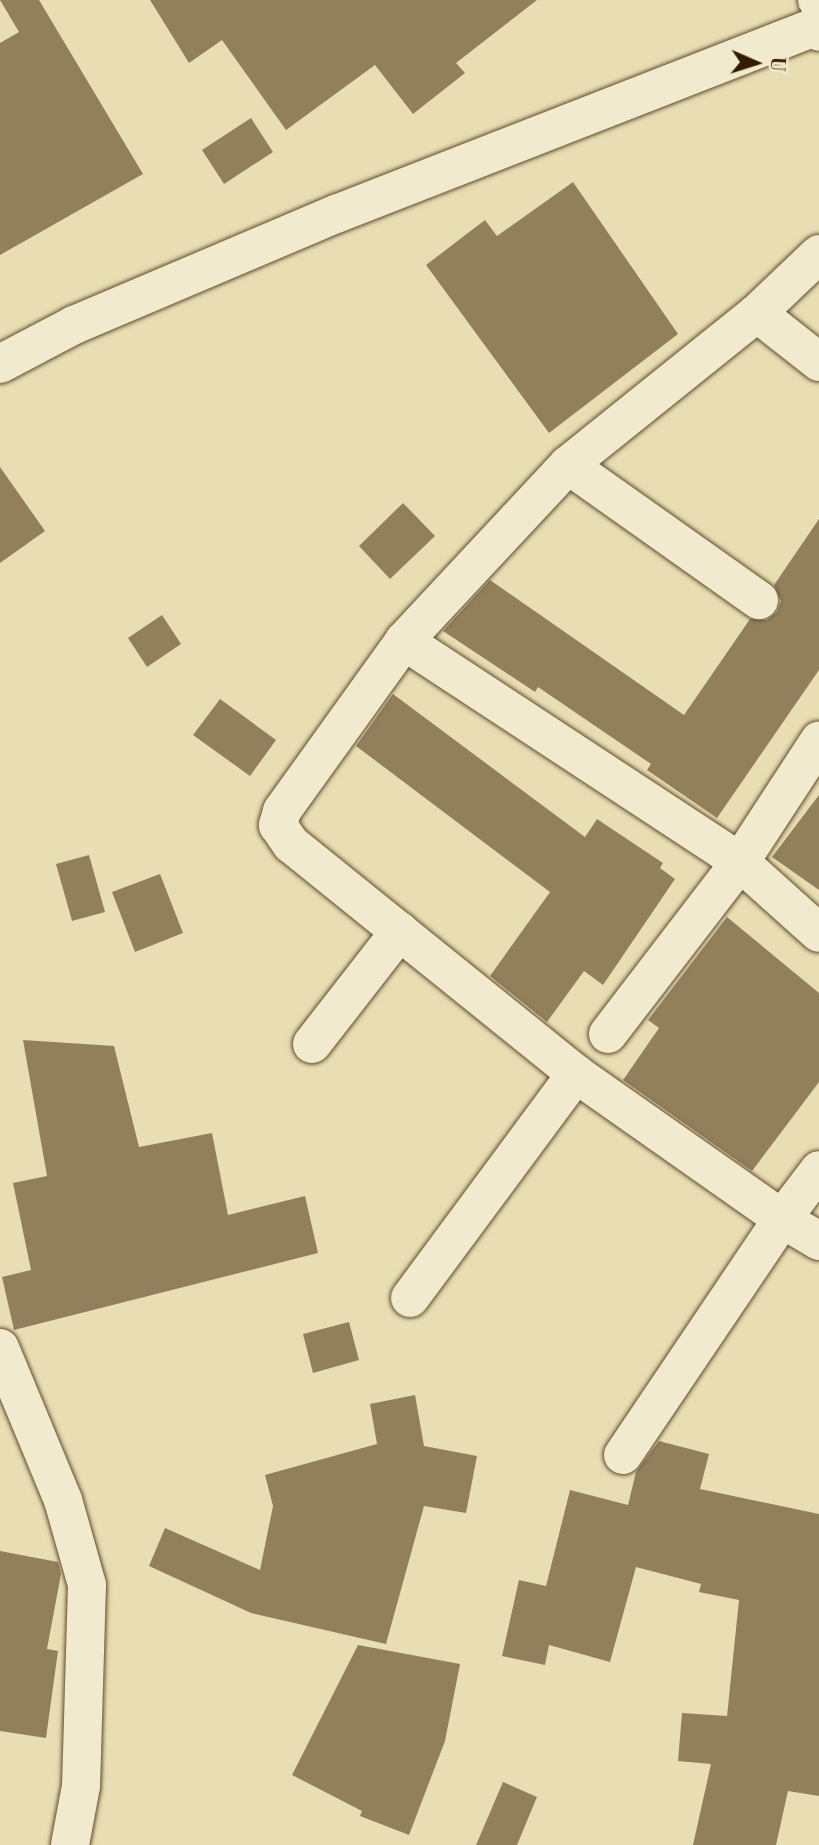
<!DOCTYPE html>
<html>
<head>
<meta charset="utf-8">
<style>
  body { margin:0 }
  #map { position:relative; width:819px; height:1845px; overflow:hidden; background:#e9deb3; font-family:"Libre Bodoni",serif }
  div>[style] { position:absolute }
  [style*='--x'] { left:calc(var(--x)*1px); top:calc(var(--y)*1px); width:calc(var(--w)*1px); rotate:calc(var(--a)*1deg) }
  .building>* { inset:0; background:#92805d }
  .roads { filter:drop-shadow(0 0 2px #614b2d) drop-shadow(0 0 2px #614b2d) }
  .street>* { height:38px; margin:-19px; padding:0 19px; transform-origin:19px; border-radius:19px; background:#f1eace }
  .secondary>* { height:38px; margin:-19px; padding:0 19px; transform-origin:19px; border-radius:19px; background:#f1eace }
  span { translate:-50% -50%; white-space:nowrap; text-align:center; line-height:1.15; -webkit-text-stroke:5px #f1eace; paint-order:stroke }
  .north { position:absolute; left:721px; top:28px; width:70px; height:70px; -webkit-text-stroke:5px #f1eace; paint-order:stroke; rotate:93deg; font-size:19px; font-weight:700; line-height:28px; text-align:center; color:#341a00 }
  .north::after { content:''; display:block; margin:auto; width:24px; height:32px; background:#341a00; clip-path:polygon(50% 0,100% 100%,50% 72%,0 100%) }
</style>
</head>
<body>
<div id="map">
  <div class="building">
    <div style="clip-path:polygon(0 0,39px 0,143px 174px,0 255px,0 43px,19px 32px)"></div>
    <div style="clip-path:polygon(150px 0,537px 0,456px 63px,465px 73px,413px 114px,375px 65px,286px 130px,222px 40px,189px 63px)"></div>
    <div style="clip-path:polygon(251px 118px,273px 152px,224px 184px,202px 150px)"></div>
    <div style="clip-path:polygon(573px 182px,678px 334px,549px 433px,426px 265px,485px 220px,497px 236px)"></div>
    <div style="clip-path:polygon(0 467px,45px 531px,0 563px)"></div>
    <div style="clip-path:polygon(403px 503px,435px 536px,390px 579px,359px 546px)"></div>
    <div style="clip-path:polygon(819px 519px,819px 670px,717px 818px,647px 770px,651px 764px,538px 687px,535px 692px,443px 631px,490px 580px,684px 715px,750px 619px,767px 620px,777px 612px,781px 601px,774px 585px)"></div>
    <div style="clip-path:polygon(162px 615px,181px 644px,147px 667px,128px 638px)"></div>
    <div style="clip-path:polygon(393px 694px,585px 837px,597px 819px,663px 863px,660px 868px,675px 879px,603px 985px,584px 971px,547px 1022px,490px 976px,550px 892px,356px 746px)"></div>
    <div style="clip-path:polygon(220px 699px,276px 740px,250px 776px,193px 735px)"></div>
    <div style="clip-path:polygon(819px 795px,819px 890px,772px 857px)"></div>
    <div style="clip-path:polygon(89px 855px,105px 912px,72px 921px,56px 864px)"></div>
    <div style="clip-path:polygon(160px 874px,183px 933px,135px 952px,112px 892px)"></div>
    <div style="clip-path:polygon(727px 917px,819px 993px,819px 1082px,752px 1171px,623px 1080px,659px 1028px,648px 1020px)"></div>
    <div style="clip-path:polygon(23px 1040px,114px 1046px,139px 1147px,212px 1133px,228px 1215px,305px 1196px,318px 1253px,14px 1330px,2px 1277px,31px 1270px,13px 1183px,47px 1176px)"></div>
    <div style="clip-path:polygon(349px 1322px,359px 1360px,313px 1373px,303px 1334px)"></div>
    <div style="clip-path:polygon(415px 1395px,424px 1446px,477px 1456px,466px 1513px,424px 1506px,386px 1644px,251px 1613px,149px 1566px,165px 1528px,260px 1570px,273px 1506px,265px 1475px,377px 1444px,370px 1404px)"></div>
    <div style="clip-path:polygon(659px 1441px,709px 1454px,700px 1489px,819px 1514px,819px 1796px,788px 1791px,776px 1845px,693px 1845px,711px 1764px,678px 1761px,682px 1713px,727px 1716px,739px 1600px,699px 1592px,701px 1584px,636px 1567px,610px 1662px,549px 1645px,545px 1665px,502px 1656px,519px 1580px,546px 1586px,570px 1490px,628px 1505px,636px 1472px)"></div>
    <div style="clip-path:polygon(0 1551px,58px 1562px,61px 1574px,47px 1649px,58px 1651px,46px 1738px,0 1731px)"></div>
    <div style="clip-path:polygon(358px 1645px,460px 1664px,445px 1741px,409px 1835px,360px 1816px,362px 1811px,292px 1775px)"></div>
    <div style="clip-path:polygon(503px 1782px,537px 1797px,517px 1845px,476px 1845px)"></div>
  </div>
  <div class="roads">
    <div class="street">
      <div style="--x:817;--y:0;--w:4;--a:63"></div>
      <div style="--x:819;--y:254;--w:86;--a:136.4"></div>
      <div style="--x:757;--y:313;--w:243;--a:141.2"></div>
      <div style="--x:568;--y:465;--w:241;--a:133"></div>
      <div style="--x:404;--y:641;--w:209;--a:125.7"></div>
      <div style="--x:282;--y:811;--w:15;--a:106"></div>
      <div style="--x:278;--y:825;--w:23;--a:56"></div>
      <div style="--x:291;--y:844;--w:366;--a:38.9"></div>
      <div style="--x:576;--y:1074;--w:252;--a:35.1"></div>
      <div style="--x:782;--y:1219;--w:61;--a:-52.9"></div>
      <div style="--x:757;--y:313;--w:79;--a:38.3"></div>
      <div style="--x:568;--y:465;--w:234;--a:35.3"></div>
      <div style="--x:404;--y:641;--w:402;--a:33.3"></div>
      <div style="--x:740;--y:862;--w:106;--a:41.9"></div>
      <div style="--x:608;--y:1034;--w:217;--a:-52.5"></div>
      <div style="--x:740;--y:862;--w:145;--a:-56.9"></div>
      <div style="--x:312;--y:1044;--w:143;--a:-52.1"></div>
      <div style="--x:410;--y:1298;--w:279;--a:-53.5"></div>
      <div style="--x:0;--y:1348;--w:165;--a:67.5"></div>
      <div style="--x:63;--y:1500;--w:88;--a:74.2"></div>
      <div style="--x:87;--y:1585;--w:201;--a:91.7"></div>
      <div style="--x:81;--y:1786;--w:60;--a:100.6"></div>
      <div style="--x:623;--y:1455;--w:285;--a:-56"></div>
      <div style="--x:782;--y:1219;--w:43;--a:30.7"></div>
    </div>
    <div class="secondary">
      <div style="--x:0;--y:364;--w:84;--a:-27.8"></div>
      <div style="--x:74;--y:325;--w:285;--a:-23"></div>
      <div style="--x:336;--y:214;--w:514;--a:-21.33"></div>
      <div style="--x:815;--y:27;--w:6;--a:51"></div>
    </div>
  </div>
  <div class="north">U</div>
</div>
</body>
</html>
